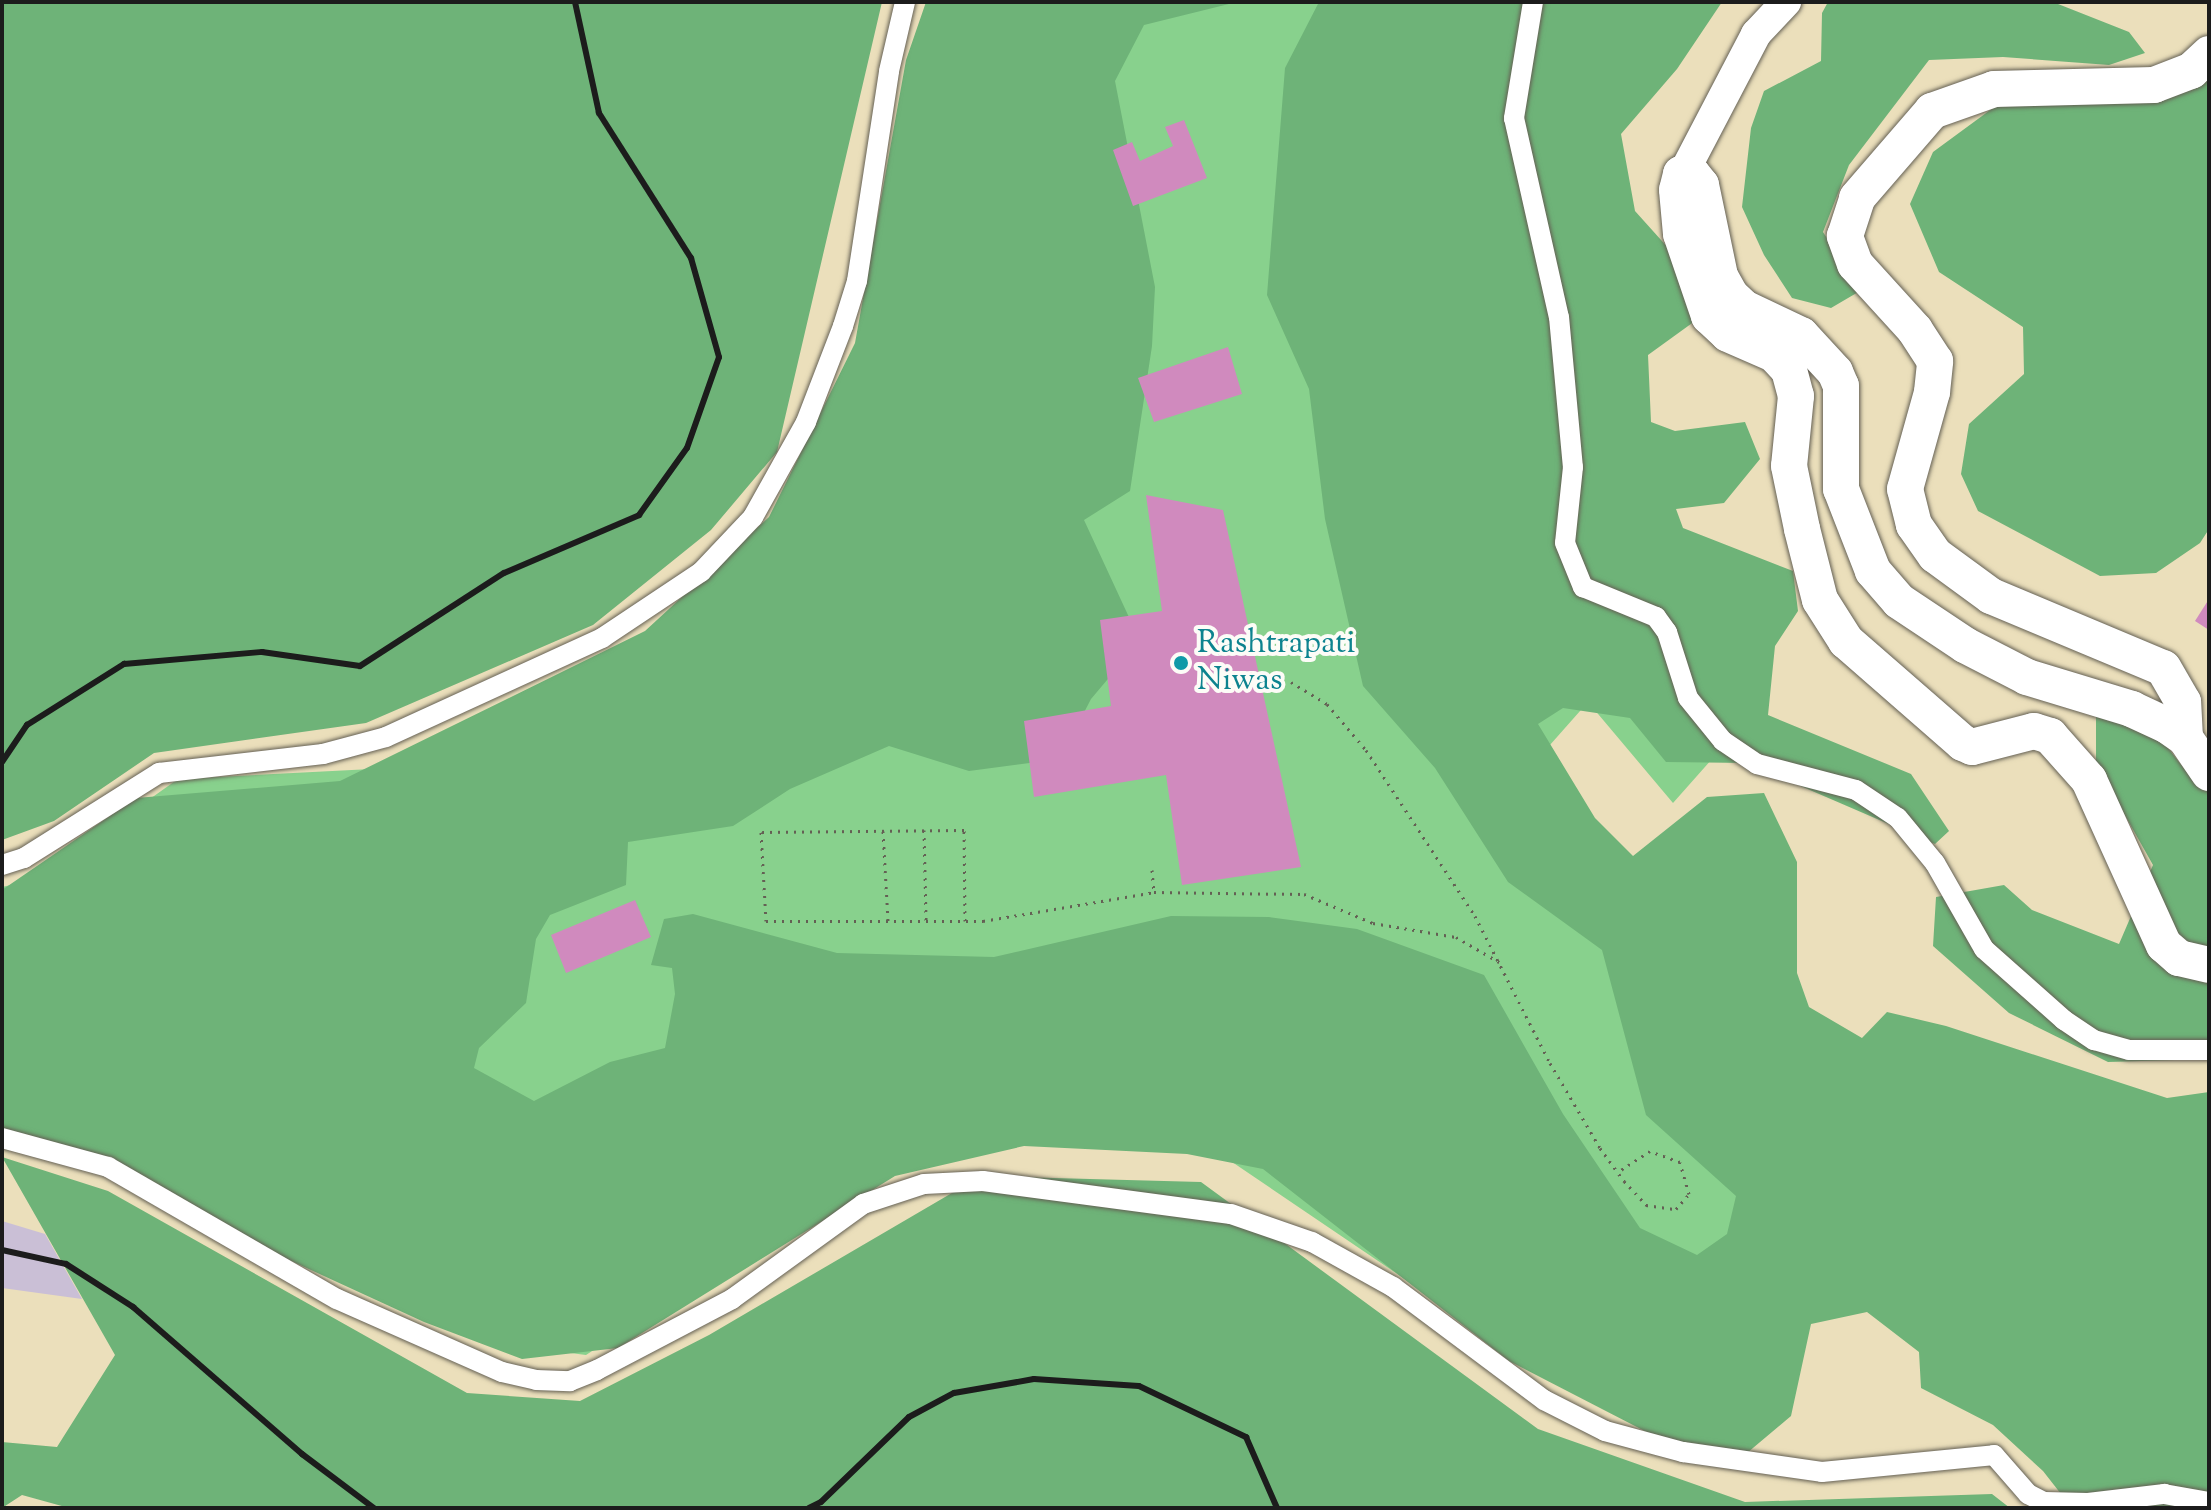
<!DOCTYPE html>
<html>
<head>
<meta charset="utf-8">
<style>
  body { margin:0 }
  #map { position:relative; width:2211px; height:1510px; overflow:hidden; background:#ebdfbb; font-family:"Sorts Mill Goudy",serif }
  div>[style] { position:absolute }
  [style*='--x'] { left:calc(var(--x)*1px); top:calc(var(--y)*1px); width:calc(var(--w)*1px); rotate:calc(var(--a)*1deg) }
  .industrial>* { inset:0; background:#cabfd6 }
  .green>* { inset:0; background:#88d18d }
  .forest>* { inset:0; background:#6eb378 }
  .building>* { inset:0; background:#d08abe }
  .path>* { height:3px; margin-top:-1.5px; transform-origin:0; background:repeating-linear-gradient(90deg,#646054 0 2px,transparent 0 8px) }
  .roads { filter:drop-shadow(0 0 2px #646054) drop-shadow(0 0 2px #646054) }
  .street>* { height:20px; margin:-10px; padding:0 10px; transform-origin:10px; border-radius:10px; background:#fff }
  .primary>* { height:30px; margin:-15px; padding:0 15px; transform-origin:15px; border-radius:15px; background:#fff }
  .highway>* { height:36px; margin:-18px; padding:0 18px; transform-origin:18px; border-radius:18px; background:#fff }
  .rail>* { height:6px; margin:-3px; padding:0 3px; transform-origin:3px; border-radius:3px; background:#1c1c1c }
  .dots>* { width:22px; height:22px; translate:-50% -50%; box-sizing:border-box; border:4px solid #fdfcf7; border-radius:50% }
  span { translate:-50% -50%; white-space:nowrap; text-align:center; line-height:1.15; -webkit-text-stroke:8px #fdfcf7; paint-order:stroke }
  .culture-label { font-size:32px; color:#0d838f }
  .left { translate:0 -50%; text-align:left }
  .frame { position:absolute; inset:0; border:4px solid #1c1c1c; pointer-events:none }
</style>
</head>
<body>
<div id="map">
  <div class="industrial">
    <div style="clip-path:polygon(2px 1221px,45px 1234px,82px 1299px,2px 1288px)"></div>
  </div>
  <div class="green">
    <div style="clip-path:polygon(933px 2px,1517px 2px,1712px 759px,1673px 803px,1588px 702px,1534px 763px,1786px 1185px,1567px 1389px,1207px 1145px,966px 1134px,844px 1188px,586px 1355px,508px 1345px,2px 1117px,2px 887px,37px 879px,178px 779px,391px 768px,672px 627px,781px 515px,866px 368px)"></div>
  </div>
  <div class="forest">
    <div style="clip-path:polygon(2px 2px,882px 2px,777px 452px,711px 530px,593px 625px,366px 723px,154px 753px,54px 821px,2px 840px)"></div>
    <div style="clip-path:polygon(926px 2px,1237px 2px,1144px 25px,1115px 81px,1155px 287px,1152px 346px,1130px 491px,1084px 520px,1140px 641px,1091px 699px,1060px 759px,969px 771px,889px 746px,790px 789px,733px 826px,628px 842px,626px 885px,550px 915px,536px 939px,526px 1003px,479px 1048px,474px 1068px,534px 1101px,610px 1062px,665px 1048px,675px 994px,672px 968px,651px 965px,664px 919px,693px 914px,837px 953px,994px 957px,1171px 916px,1269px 917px,1357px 929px,1484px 975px,1563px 1114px,1640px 1228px,1697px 1255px,1727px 1234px,1736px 1196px,1646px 1115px,1602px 950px,1508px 882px,1435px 768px,1363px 686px,1325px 519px,1309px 389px,1267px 295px,1285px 68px,1319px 2px,1722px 2px,1677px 69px,1621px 134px,1635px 211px,1697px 280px,1695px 321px,1648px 355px,1651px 422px,1675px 431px,1745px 422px,1760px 459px,1724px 503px,1676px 509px,1683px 528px,1793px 571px,1798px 611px,1775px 646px,1768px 715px,1911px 774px,1949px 831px,1935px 844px,1747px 763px,1666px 762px,1630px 718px,1563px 708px,1538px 724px,1595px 818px,1633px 856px,1707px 797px,1764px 793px,1797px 862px,1797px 973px,1809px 1007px,1862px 1038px,1887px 1012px,1946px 1026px,2167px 1098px,2209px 1092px,2209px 1508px,2072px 1508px,2043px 1471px,1993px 1425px,1921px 1388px,1919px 1352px,1867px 1312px,1811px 1324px,1791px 1416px,1747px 1453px,1695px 1457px,1509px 1361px,1263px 1169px,1187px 1154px,1024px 1146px,895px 1176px,618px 1348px,522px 1359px,424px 1322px,2px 1128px,2px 890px,136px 798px,340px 781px,645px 631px,769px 517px,855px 343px,906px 60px)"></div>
    <div style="clip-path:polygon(1828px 2px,2053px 2px,2129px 32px,2145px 53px,2109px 65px,2003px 57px,1929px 60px,1849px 165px,1823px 232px,1860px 291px,1831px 308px,1792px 298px,1764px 255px,1742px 207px,1751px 128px,1764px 91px,1821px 61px,1822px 13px)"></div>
    <div style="clip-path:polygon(2209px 72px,2209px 529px,2200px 543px,2156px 573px,2100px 576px,1978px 511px,1961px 474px,1969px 424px,2024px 374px,2023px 327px,1939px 272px,1910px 204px,1933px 152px,1997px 105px)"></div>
    <div style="clip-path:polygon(2125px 693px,2186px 771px,2209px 787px,2209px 1059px,2108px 1062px,2009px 1013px,1933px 946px,1936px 897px,2004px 885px,2032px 910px,2119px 944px,2153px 865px,2096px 764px,2096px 711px)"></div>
    <div style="clip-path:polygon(2px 1157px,108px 1191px,467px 1393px,580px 1401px,709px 1335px,981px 1176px,1201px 1182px,1538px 1429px,1745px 1502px,1992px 1494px,2010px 1508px,69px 1508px,22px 1495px,2px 1508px,2px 1442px,57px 1447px,115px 1355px)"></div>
  </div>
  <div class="building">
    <div style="clip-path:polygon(1184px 120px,1207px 178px,1133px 206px,1113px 150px,1132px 142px,1140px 161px,1173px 146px,1165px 127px)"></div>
    <div style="clip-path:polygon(1228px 347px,1242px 394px,1154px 422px,1138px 378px)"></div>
    <div style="clip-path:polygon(1146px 495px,1223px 510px,1301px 867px,1182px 885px,1166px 775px,1034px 797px,1024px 721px,1111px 706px,1100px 620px,1162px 611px)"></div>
    <div style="clip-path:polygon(2209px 599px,2209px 630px,2195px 621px)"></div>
    <div style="clip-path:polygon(635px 900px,651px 937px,566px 973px,551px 935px)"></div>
  </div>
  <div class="path">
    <div style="--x:1291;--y:682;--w:42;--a:31.4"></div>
    <div style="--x:1327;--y:704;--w:60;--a:49.7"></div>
    <div style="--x:1366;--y:750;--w:199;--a:56.7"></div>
    <div style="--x:1475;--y:916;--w:165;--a:63"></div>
    <div style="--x:1550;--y:1063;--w:99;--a:59.5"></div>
    <div style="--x:1600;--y:1148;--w:41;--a:54"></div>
    <div style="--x:1624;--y:1181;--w:33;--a:47"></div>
    <div style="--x:1646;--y:1205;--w:30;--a:8"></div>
    <div style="--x:1676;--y:1209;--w:20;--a:-49"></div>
    <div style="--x:1689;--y:1194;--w:33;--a:-106"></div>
    <div style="--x:1680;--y:1162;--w:32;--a:-160"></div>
    <div style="--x:1650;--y:1151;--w:38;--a:147"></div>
    <div style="--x:924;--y:830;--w:91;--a:88.7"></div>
    <div style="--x:883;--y:831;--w:90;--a:86.8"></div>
    <div style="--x:1152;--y:870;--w:22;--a:85"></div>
    <div style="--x:1154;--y:892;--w:150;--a:0.8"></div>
    <div style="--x:1304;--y:894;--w:75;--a:22.8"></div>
    <div style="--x:1373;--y:923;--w:84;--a:9.6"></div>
    <div style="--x:1456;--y:937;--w:50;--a:30.2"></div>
    <div style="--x:965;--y:921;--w:91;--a:-90.6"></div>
    <div style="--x:964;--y:830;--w:203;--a:179.4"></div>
    <div style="--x:761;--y:832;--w:89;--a:86.8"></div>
    <div style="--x:766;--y:921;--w:217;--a:0"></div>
    <div style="--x:983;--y:921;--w:173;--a:-9.6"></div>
  </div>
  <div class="roads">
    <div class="street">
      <div style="--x:1533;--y:2;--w:118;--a:99.3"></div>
      <div style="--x:1514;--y:118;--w:204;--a:77.3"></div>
      <div style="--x:1559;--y:317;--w:151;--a:84.7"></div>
      <div style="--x:1573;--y:467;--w:76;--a:96"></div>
      <div style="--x:1565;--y:543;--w:48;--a:67.8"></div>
      <div style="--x:1583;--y:587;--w:79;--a:22.3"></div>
      <div style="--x:1656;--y:617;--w:19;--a:54"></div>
      <div style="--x:1667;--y:632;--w:69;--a:72.3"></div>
      <div style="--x:1688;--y:698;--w:55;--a:50.9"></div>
      <div style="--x:1723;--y:741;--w:41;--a:34.1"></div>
      <div style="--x:1757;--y:764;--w:102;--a:14.7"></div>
      <div style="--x:1856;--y:790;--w:50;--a:33.7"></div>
      <div style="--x:1898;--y:818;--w:58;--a:50.6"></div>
      <div style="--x:1935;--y:863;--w:99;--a:60.3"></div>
      <div style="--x:1984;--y:949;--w:107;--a:41.6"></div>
      <div style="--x:2064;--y:1020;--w:36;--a:34"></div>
      <div style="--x:2094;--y:1040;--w:36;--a:16"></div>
      <div style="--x:2129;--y:1050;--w:80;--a:0"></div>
      <div style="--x:2;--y:865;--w:23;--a:-18"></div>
      <div style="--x:24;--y:858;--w:160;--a:-32.2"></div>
      <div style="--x:159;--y:773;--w:165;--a:-6.6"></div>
      <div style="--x:323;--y:754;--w:65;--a:-15.1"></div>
      <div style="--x:386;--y:737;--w:238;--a:-24.6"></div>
      <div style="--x:602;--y:638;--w:119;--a:-33.7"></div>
      <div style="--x:701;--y:572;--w:76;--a:-46.6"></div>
      <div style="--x:753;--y:517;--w:109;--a:-60.8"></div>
      <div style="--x:806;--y:422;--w:103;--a:-68.9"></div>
      <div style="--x:843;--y:326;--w:47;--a:-72.7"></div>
      <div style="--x:857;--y:281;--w:212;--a:-81.3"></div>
      <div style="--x:889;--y:71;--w:71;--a:-76.9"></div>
      <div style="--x:2;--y:1138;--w:110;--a:15.3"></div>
      <div style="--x:108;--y:1167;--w:264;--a:30"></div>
      <div style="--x:337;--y:1299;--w:180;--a:23.9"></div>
      <div style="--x:502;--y:1372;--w:35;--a:13"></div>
      <div style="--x:536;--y:1380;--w:34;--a:2"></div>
      <div style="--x:570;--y:1381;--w:29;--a:-22"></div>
      <div style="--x:597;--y:1370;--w:153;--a:-27.7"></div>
      <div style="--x:732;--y:1299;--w:162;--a:-35.9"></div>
      <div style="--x:863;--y:1204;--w:64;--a:-18.2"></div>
      <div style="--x:924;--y:1184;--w:59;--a:-2.9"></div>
      <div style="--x:983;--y:1181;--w:250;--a:7.6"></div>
      <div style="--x:1231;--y:1214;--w:86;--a:19.1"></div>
      <div style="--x:1312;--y:1242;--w:93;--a:29.1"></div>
      <div style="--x:1393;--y:1287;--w:189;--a:36.8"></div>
      <div style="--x:1544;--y:1400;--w:68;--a:26.9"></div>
      <div style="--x:1605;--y:1431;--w:81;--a:15.1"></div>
      <div style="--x:1683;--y:1452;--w:140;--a:8.2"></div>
      <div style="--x:1822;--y:1472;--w:173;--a:-5.6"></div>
      <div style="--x:1994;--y:1455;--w:52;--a:48.9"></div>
      <div style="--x:2028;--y:1494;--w:18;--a:27"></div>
      <div style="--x:2044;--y:1502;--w:44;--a:1.3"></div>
      <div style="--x:2088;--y:1503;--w:77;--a:-6.8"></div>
      <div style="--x:2164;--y:1494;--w:46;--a:10.1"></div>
    </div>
    <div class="primary">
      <div style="--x:1684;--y:172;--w:156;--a:-62.4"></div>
      <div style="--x:1756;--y:34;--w:44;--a:-46.8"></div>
    </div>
    <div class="highway">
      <div style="--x:2185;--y:738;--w:36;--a:-93"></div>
      <div style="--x:2183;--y:702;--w:39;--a:-120"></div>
      <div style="--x:2163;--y:668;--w:186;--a:-157.3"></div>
      <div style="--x:1991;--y:596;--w:69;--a:-143.8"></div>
      <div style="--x:1935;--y:555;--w:37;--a:-125"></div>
      <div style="--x:1914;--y:525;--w:37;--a:-104"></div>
      <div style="--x:1905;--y:489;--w:101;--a:-74.4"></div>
      <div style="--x:1932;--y:392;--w:31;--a:-84"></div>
      <div style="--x:1935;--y:361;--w:37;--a:-123"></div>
      <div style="--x:1915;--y:330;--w:89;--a:-132.3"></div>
      <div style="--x:1855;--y:264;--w:30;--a:-110"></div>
      <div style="--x:1845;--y:236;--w:40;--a:-72"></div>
      <div style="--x:1857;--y:198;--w:115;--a:-49.2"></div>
      <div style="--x:1932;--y:111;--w:66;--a:-19.5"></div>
      <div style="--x:1994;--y:89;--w:160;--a:-1.4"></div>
      <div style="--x:2154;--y:85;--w:40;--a:-21"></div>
      <div style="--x:2191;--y:71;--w:25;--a:-43"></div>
      <div style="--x:2209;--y:773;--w:42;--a:-124.4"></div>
      <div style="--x:2185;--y:738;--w:21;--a:-145"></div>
      <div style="--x:2168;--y:726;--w:40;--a:-155"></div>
      <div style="--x:2132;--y:709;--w:110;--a:-163.1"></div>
      <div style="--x:2027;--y:677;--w:70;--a:-152.7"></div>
      <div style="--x:1965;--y:645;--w:79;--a:-146.3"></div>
      <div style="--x:1899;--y:601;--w:40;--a:-131"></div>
      <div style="--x:1873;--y:571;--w:88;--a:-111.3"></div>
      <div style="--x:1841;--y:489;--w:103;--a:-90"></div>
      <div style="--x:1841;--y:386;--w:15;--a:-113"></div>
      <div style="--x:1835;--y:372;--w:50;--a:-132.6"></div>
      <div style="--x:1801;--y:335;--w:63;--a:-154.7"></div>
      <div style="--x:1744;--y:308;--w:18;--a:-137"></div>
      <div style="--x:1731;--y:296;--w:23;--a:-119"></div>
      <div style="--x:1720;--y:276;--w:93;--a:-101.8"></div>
      <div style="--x:1701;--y:185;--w:14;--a:-129"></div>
      <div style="--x:1692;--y:174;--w:11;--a:180"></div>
      <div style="--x:1681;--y:174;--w:16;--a:104"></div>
      <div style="--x:1677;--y:190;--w:44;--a:84.8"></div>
      <div style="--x:1681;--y:234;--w:87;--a:71.1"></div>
      <div style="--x:1709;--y:316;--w:26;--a:43"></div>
      <div style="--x:1728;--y:334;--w:50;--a:23.5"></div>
      <div style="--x:1774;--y:354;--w:22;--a:47"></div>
      <div style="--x:1789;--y:370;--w:27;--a:75"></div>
      <div style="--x:1796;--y:396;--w:70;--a:95.7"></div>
      <div style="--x:1789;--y:466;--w:64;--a:78.3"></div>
      <div style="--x:1802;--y:529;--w:73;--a:75.8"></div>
      <div style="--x:1820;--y:600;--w:49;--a:57.6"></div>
      <div style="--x:1846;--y:641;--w:155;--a:41.1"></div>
      <div style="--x:1963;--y:743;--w:10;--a:24"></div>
      <div style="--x:1972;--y:747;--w:64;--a:-14.5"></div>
      <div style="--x:2034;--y:731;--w:17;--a:17"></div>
      <div style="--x:2050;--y:736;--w:59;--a:48.4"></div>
      <div style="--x:2089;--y:780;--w:181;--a:65.6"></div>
      <div style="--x:2164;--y:945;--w:20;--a:41"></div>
      <div style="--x:2179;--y:958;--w:31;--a:13"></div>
    </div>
  </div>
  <div class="rail">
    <div style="--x:2;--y:762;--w:45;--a:-56"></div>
    <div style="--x:27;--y:725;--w:115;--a:-32.2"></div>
    <div style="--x:124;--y:664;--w:139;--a:-5"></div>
    <div style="--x:262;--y:652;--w:99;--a:8.1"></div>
    <div style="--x:360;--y:666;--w:171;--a:-32.9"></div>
    <div style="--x:504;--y:573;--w:147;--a:-23.2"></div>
    <div style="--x:639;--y:515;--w:82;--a:-54.4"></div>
    <div style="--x:687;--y:448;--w:96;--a:-70.6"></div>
    <div style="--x:719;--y:357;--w:103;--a:-105.8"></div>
    <div style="--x:691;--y:258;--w:172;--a:-122.4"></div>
    <div style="--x:599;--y:113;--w:114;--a:-102.2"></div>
    <div style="--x:2;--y:1250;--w:66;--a:12.3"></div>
    <div style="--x:66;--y:1264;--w:80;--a:32.7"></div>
    <div style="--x:133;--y:1307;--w:224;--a:41"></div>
    <div style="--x:302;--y:1454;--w:90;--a:36.9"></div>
    <div style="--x:809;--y:1508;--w:13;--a:-27"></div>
    <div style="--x:821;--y:1502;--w:122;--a:-44"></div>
    <div style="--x:909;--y:1417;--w:51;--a:-28.1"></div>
    <div style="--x:954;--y:1393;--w:81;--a:-9.9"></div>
    <div style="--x:1034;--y:1379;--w:105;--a:3.8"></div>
    <div style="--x:1139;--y:1386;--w:119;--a:25.5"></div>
    <div style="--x:1246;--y:1437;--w:77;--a:66.4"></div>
  </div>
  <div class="dots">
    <div style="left:1181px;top:663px;background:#0f9aa8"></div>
  </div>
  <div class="culture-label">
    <span class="left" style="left:1197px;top:663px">Rashtrapati<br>Niwas</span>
  </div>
  <div class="frame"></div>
</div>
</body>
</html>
